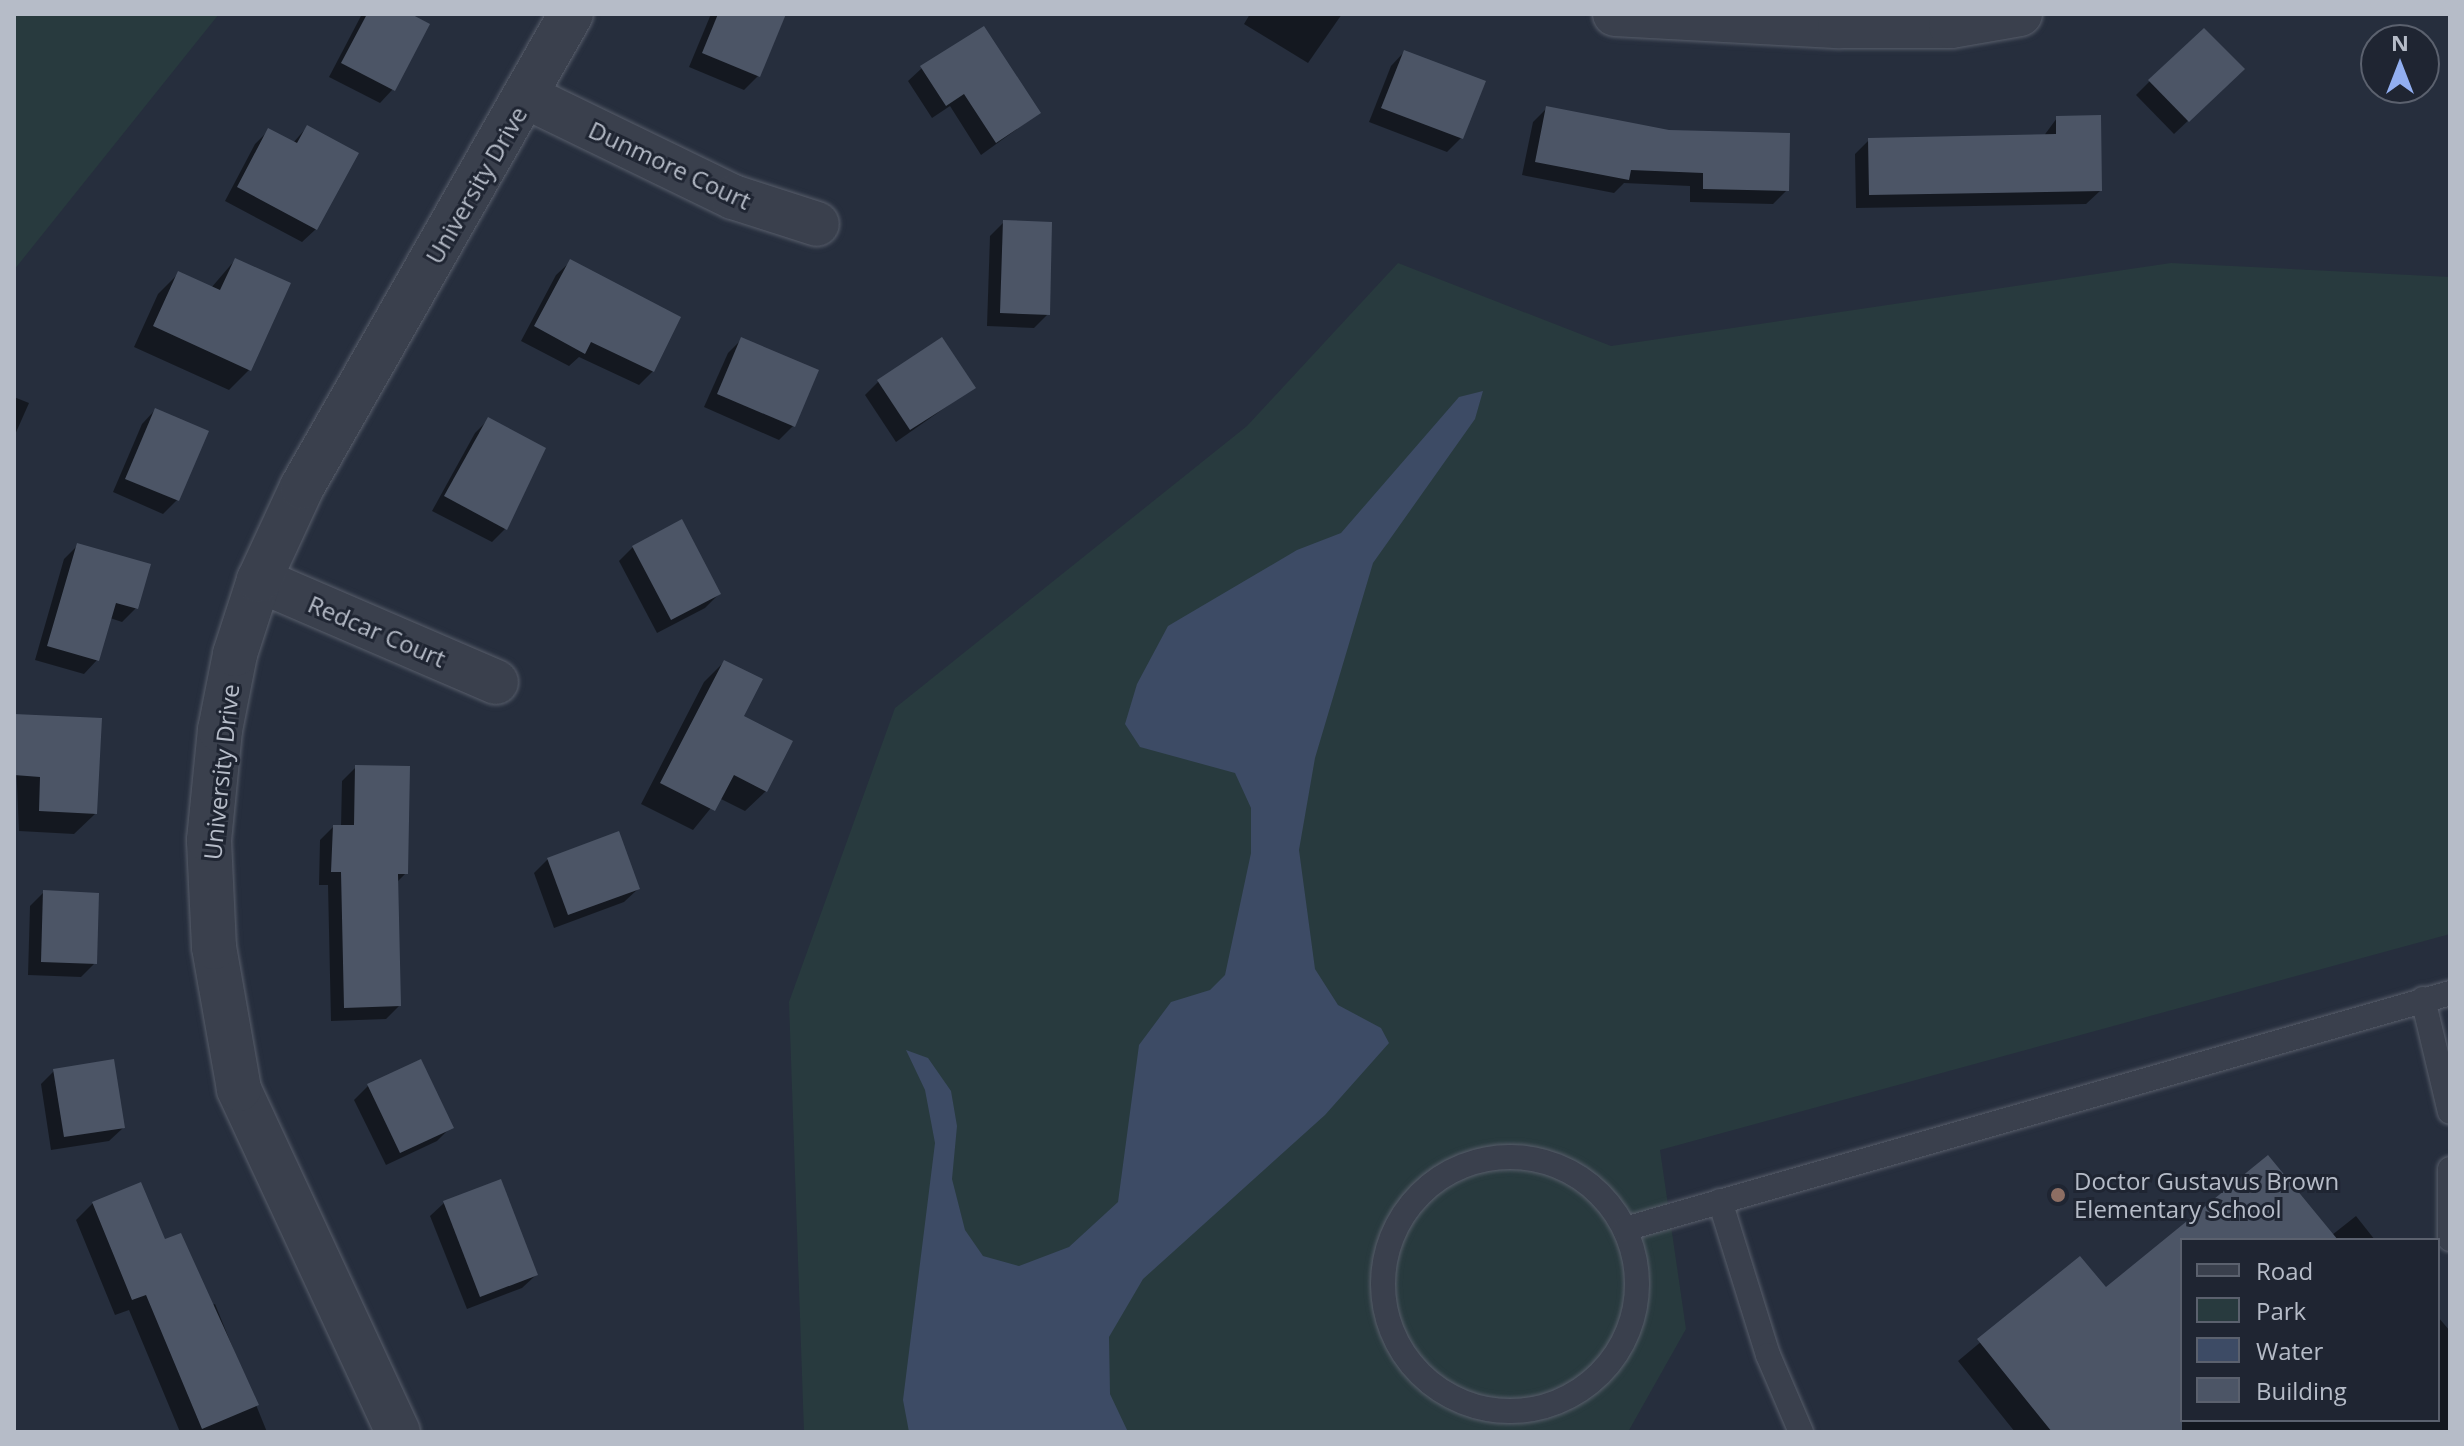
<!DOCTYPE html>
<html>
<head>
<meta charset="utf-8">
<style>
  body { margin:0 }
  #map { position:relative; width:2464px; height:1446px; overflow:hidden; background:#262e3d; font-family:"Open Sans",sans-serif }
  div>[style] { position:absolute }
  [style*='--x'] { left:calc(var(--x)*1px); top:calc(var(--y)*1px); width:calc(var(--w)*1px); rotate:calc(var(--a)*1deg) }
  .green>* { inset:0; background:#283a3e }
  .water>* { inset:0; background:#3d4b65 }
  .shadow>* { inset:0; background:#0007 }
  .building>* { inset:0; background:#4c5566 }
  .roads { filter:drop-shadow(0 0 2px #585e6b) drop-shadow(0 0 2px #585e6b) }
  .service>* { height:24px; margin:-12px; padding:0 12px; transform-origin:12px; border-radius:12px; background:#3a404d }
  .service>.ring { margin:-12px; padding:0; box-sizing:content-box; background:none; border:24px solid #3a404d; border-radius:50% }
  .minor>* { height:44px; margin:-22px; padding:0 22px; transform-origin:22px; border-radius:22px; background:#3a404d }
  .dots>* { width:22px; height:22px; translate:-50% -50%; box-sizing:border-box; border:4px solid #1f2532; border-radius:50% }
  span { translate:-50% -50%; white-space:nowrap; text-align:center; line-height:1.15; -webkit-text-stroke:6px #1f2532; paint-order:stroke }
  .street-label { font-size:24px; color:#b6bcc8 }
  .poi-label { font-size:24px; color:#b6bcc8 }
  .left { translate:0 -50%; text-align:left }
  .frame { position:absolute; inset:0; border:16px solid #b6bcc8; pointer-events:none }
  .legend { position:absolute; left:2180px; top:1238px; width:260px; height:184px; box-sizing:border-box; background:#1f2532; border:2px solid #5b616e; margin:0; padding:10px 14px; list-style:none; font-size:24px; color:#b6bcc8 }
  .legend li { display:flex; align-items:center; gap:16px; height:40px }
  .legend b { width:40px; border:2px solid #5b616e }
  .north { position:absolute; left:2360px; top:24px; width:80px; height:80px; box-sizing:border-box; background:#1f2532; border:2px solid #5b616e; border-radius:50%; rotate:0deg; font-size:22px; font-weight:700; line-height:32px; text-align:center; color:#b6bcc8 }
  .north::after { content:''; display:block; margin:auto; width:28px; height:36px; background:#92aff1; clip-path:polygon(50% 0,100% 100%,50% 72%,0 100%) }
</style>
</head>
<body>
<div id="map">
  <div class="green">
    <div style="clip-path:polygon(14px 14px,219px 14px,14px 270px)"></div>
    <div style="clip-path:polygon(1398px 263px,1611px 346px,2171px 263px,2450px 277px,2450px 934px,1660px 1150px,1686px 1329px,1628px 1432px,804px 1432px,789px 1002px,895px 708px,1247px 426px)"></div>
  </div>
  <div class="water">
    <div style="clip-path:polygon(1483px 391px,1475px 419px,1373px 563px,1315px 758px,1299px 850px,1315px 969px,1338px 1005px,1381px 1028px,1389px 1043px,1325px 1115px,1143px 1279px,1109px 1337px,1110px 1394px,1128px 1432px,909px 1432px,903px 1400px,935px 1143px,925px 1090px,906px 1050px,928px 1058px,951px 1091px,957px 1126px,952px 1179px,965px 1230px,983px 1256px,1019px 1266px,1069px 1247px,1118px 1202px,1139px 1045px,1171px 1002px,1210px 990px,1225px 975px,1251px 853px,1251px 808px,1235px 773px,1140px 747px,1125px 724px,1137px 684px,1168px 626px,1297px 550px,1341px 533px,1459px 397px)"></div>
  </div>
  <div class="shadow">
    <div style="clip-path:polygon(362px 14px,407px 14px,393px 89px,380px 103px,329px 77px)"></div>
    <div style="clip-path:polygon(711px 14px,784px 14px,758px 76px,744px 90px,689px 67px)"></div>
    <div style="clip-path:polygon(1250px 14px,1342px 14px,1308px 63px,1244px 24px)"></div>
    <div style="clip-path:polygon(1404px 52px,1461px 138px,1447px 152px,1369px 122px,1391px 66px)"></div>
    <div style="clip-path:polygon(922px 68px,1039px 113px,981px 155px,950px 106px,932px 118px,908px 81px)"></div>
    <div style="clip-path:polygon(2150px 81px,2228px 83px,2174px 134px,2136px 95px)"></div>
    <div style="clip-path:polygon(1547px 108px,1787px 190px,1773px 204px,1690px 202px,1690px 186px,1624px 183px,1614px 193px,1522px 175px,1533px 122px)"></div>
    <div style="clip-path:polygon(2057px 118px,2100px 191px,2086px 204px,1856px 208px,1855px 154px,1869px 140px,2043px 137px)"></div>
    <div style="clip-path:polygon(307px 127px,316px 229px,302px 242px,225px 201px,255px 144px,269px 130px,293px 143px)"></div>
    <div style="clip-path:polygon(1004px 222px,1048px 314px,1034px 328px,987px 326px,990px 236px)"></div>
    <div style="clip-path:polygon(235px 260px,249px 370px,229px 390px,134px 347px,158px 294px,179px 273px,211px 288px)"></div>
    <div style="clip-path:polygon(570px 262px,653px 371px,639px 385px,579px 357px,569px 366px,521px 341px,556px 275px)"></div>
    <div style="clip-path:polygon(742px 339px,793px 426px,779px 440px,704px 407px,728px 353px)"></div>
    <div style="clip-path:polygon(879px 381px,973px 388px,896px 442px,865px 395px)"></div>
    <div style="clip-path:polygon(14px 397px,29px 403px,14px 437px)"></div>
    <div style="clip-path:polygon(155px 410px,177px 500px,163px 514px,113px 492px,142px 424px)"></div>
    <div style="clip-path:polygon(489px 419px,505px 529px,492px 542px,432px 511px,475px 433px)"></div>
    <div style="clip-path:polygon(78px 545px,136px 608px,122px 622px,110px 618px,97px 660px,84px 674px,35px 660px,64px 559px)"></div>
    <div style="clip-path:polygon(633px 547px,719px 594px,705px 608px,657px 633px,619px 561px)"></div>
    <div style="clip-path:polygon(724px 662px,766px 791px,745px 811px,719px 798px,693px 830px,641px 804px,704px 682px)"></div>
    <div style="clip-path:polygon(14px 716px,95px 814px,74px 834px,19px 831px)"></div>
    <div style="clip-path:polygon(356px 767px,406px 873px,396px 883px,399px 1006px,386px 1019px,331px 1021px,328px 885px,319px 885px,320px 840px,333px 827px,341px 827px,342px 781px)"></div>
    <div style="clip-path:polygon(548px 859px,638px 889px,624px 902px,554px 928px,534px 873px)"></div>
    <div style="clip-path:polygon(43px 893px,95px 963px,81px 977px,28px 975px,30px 906px)"></div>
    <div style="clip-path:polygon(54px 1071px,123px 1128px,109px 1141px,51px 1150px,41px 1084px)"></div>
    <div style="clip-path:polygon(368px 1086px,451px 1127px,437px 1141px,386px 1165px,354px 1100px)"></div>
    <div style="clip-path:polygon(2268px 1158px,2332px 1235px,2356px 1216px,2375px 1240px,2182px 1240px,2182px 1420px,2438px 1420px,2438px 1317px,2450px 1331px,2450px 1432px,2015px 1432px,1958px 1361px,2080px 1259px,2106px 1289px)"></div>
    <div style="clip-path:polygon(93px 1203px,164px 1241px,209px 1306px,215px 1304px,267px 1432px,180px 1432px,129px 1310px,115px 1315px,76px 1220px)"></div>
    <div style="clip-path:polygon(444px 1203px,536px 1275px,522px 1288px,467px 1309px,430px 1216px)"></div>
  </div>
  <div class="building">
    <div style="clip-path:polygon(367px 14px,411px 14px,430px 24px,395px 91px,341px 63px)"></div>
    <div style="clip-path:polygon(718px 14px,786px 14px,760px 77px,702px 53px)"></div>
    <div style="clip-path:polygon(984px 26px,1041px 113px,996px 143px,964px 94px,946px 106px,920px 66px)"></div>
    <div style="clip-path:polygon(2204px 28px,2245px 69px,2189px 122px,2148px 80px)"></div>
    <div style="clip-path:polygon(1404px 50px,1486px 81px,1463px 139px,1381px 108px)"></div>
    <div style="clip-path:polygon(1546px 106px,1669px 130px,1790px 133px,1789px 191px,1703px 189px,1703px 173px,1631px 170px,1629px 180px,1535px 162px)"></div>
    <div style="clip-path:polygon(2101px 115px,2102px 191px,1869px 195px,1868px 138px,2056px 134px,2056px 116px)"></div>
    <div style="clip-path:polygon(307px 125px,359px 153px,317px 230px,237px 187px,268px 128px,297px 143px)"></div>
    <div style="clip-path:polygon(1003px 220px,1052px 222px,1050px 315px,1000px 313px)"></div>
    <div style="clip-path:polygon(235px 258px,291px 283px,251px 371px,153px 326px,178px 271px,220px 290px)"></div>
    <div style="clip-path:polygon(570px 259px,681px 317px,654px 372px,591px 342px,585px 354px,534px 326px)"></div>
    <div style="clip-path:polygon(741px 337px,819px 370px,795px 427px,717px 394px)"></div>
    <div style="clip-path:polygon(942px 337px,976px 388px,910px 430px,877px 380px)"></div>
    <div style="clip-path:polygon(155px 408px,209px 431px,179px 501px,125px 479px)"></div>
    <div style="clip-path:polygon(488px 417px,546px 448px,507px 530px,444px 496px)"></div>
    <div style="clip-path:polygon(682px 519px,721px 594px,671px 620px,632px 546px)"></div>
    <div style="clip-path:polygon(77px 543px,151px 564px,138px 609px,116px 603px,99px 661px,47px 646px)"></div>
    <div style="clip-path:polygon(724px 660px,763px 679px,744px 716px,793px 741px,767px 792px,734px 775px,715px 811px,660px 783px)"></div>
    <div style="clip-path:polygon(14px 714px,102px 718px,97px 814px,39px 811px,40px 777px,14px 775px)"></div>
    <div style="clip-path:polygon(355px 765px,410px 766px,408px 874px,398px 874px,401px 1006px,344px 1008px,341px 872px,331px 872px,333px 825px,354px 825px)"></div>
    <div style="clip-path:polygon(619px 831px,640px 889px,568px 915px,547px 858px)"></div>
    <div style="clip-path:polygon(43px 890px,99px 893px,97px 964px,41px 962px)"></div>
    <div style="clip-path:polygon(114px 1059px,125px 1128px,64px 1137px,53px 1069px)"></div>
    <div style="clip-path:polygon(421px 1059px,454px 1128px,400px 1153px,367px 1084px)"></div>
    <div style="clip-path:polygon(2268px 1155px,2338px 1240px,2182px 1240px,2182px 1432px,2052px 1432px,1977px 1339px,2080px 1256px,2106px 1287px)"></div>
    <div style="clip-path:polygon(501px 1179px,538px 1275px,480px 1297px,443px 1201px)"></div>
    <div style="clip-path:polygon(141px 1182px,165px 1239px,181px 1233px,259px 1405px,202px 1429px,146px 1295px,132px 1300px,92px 1202px)"></div>
  </div>
  <div class="roads">
    <div class="service">
      <div style="--x:2423;--y:999;--w:116;--a:76.6"></div>
      <div class="ring" style="left:1383px;top:1157px;width:230px;height:230px"></div>
      <div style="--x:2450;--y:1169;--w:70;--a:90"></div>
      <div style="--x:1720;--y:1201;--w:161;--a:72.7"></div>
      <div style="--x:1768;--y:1355;--w:84;--a:66.8"></div>
      <div style="--x:1625;--y:1229;--w:858;--a:-15.96"></div>
    </div>
    <div class="minor">
      <div style="--x:1615;--y:14;--w:225;--a:3.1"></div>
      <div style="--x:1840;--y:26;--w:111;--a:0"></div>
      <div style="--x:1951;--y:26;--w:70;--a:-9.9"></div>
      <div style="--x:527;--y:97;--w:229;--a:25.9"></div>
      <div style="--x:733;--y:197;--w:88;--a:17.8"></div>
      <div style="--x:259;--y:580;--w:258;--a:23.3"></div>
      <div style="--x:398;--y:1432;--w:378;--a:-114.9"></div>
      <div style="--x:239;--y:1089;--w:144;--a:-100"></div>
      <div style="--x:214;--y:947;--w:107;--a:-92.7"></div>
      <div style="--x:209;--y:840;--w:111;--a:-84.3"></div>
      <div style="--x:220;--y:730;--w:77;--a:-78.8"></div>
      <div style="--x:235;--y:654;--w:78;--a:-72"></div>
      <div style="--x:259;--y:580;--w:102;--a:-65.2"></div>
      <div style="--x:302;--y:487;--w:544;--a:-60.37"></div>
    </div>
  </div>
  <div class="dots">
    <div style="left:2058px;top:1195px;background:#8d6e63"></div>
  </div>
  <div class="street-label">
    <span style="left:670px;top:165px;rotate:25deg">Dunmore Court</span>
    <span style="left:476px;top:185px;rotate:-60deg">University Drive</span>
    <span style="left:377px;top:631px;rotate:23deg">Redcar Court</span>
    <span style="left:221px;top:772px;rotate:-84deg">University Drive</span>
  </div>
  <div class="poi-label">
    <span class="left" style="left:2074px;top:1195px">Doctor Gustavus Brown<br>Elementary School</span>
  </div>
  <div class="frame"></div>
  <ul class="legend">
  <li><b style="height:10px;background:#3a404d"></b>Road</li>
  <li><b style="height:22px;background:#283a3e"></b>Park</li>
  <li><b style="height:22px;background:#3d4b65"></b>Water</li>
  <li><b style="height:22px;background:#4c5566"></b>Building</li>
  </ul>
  <div class="north">N</div>
</div>
</body>
</html>
